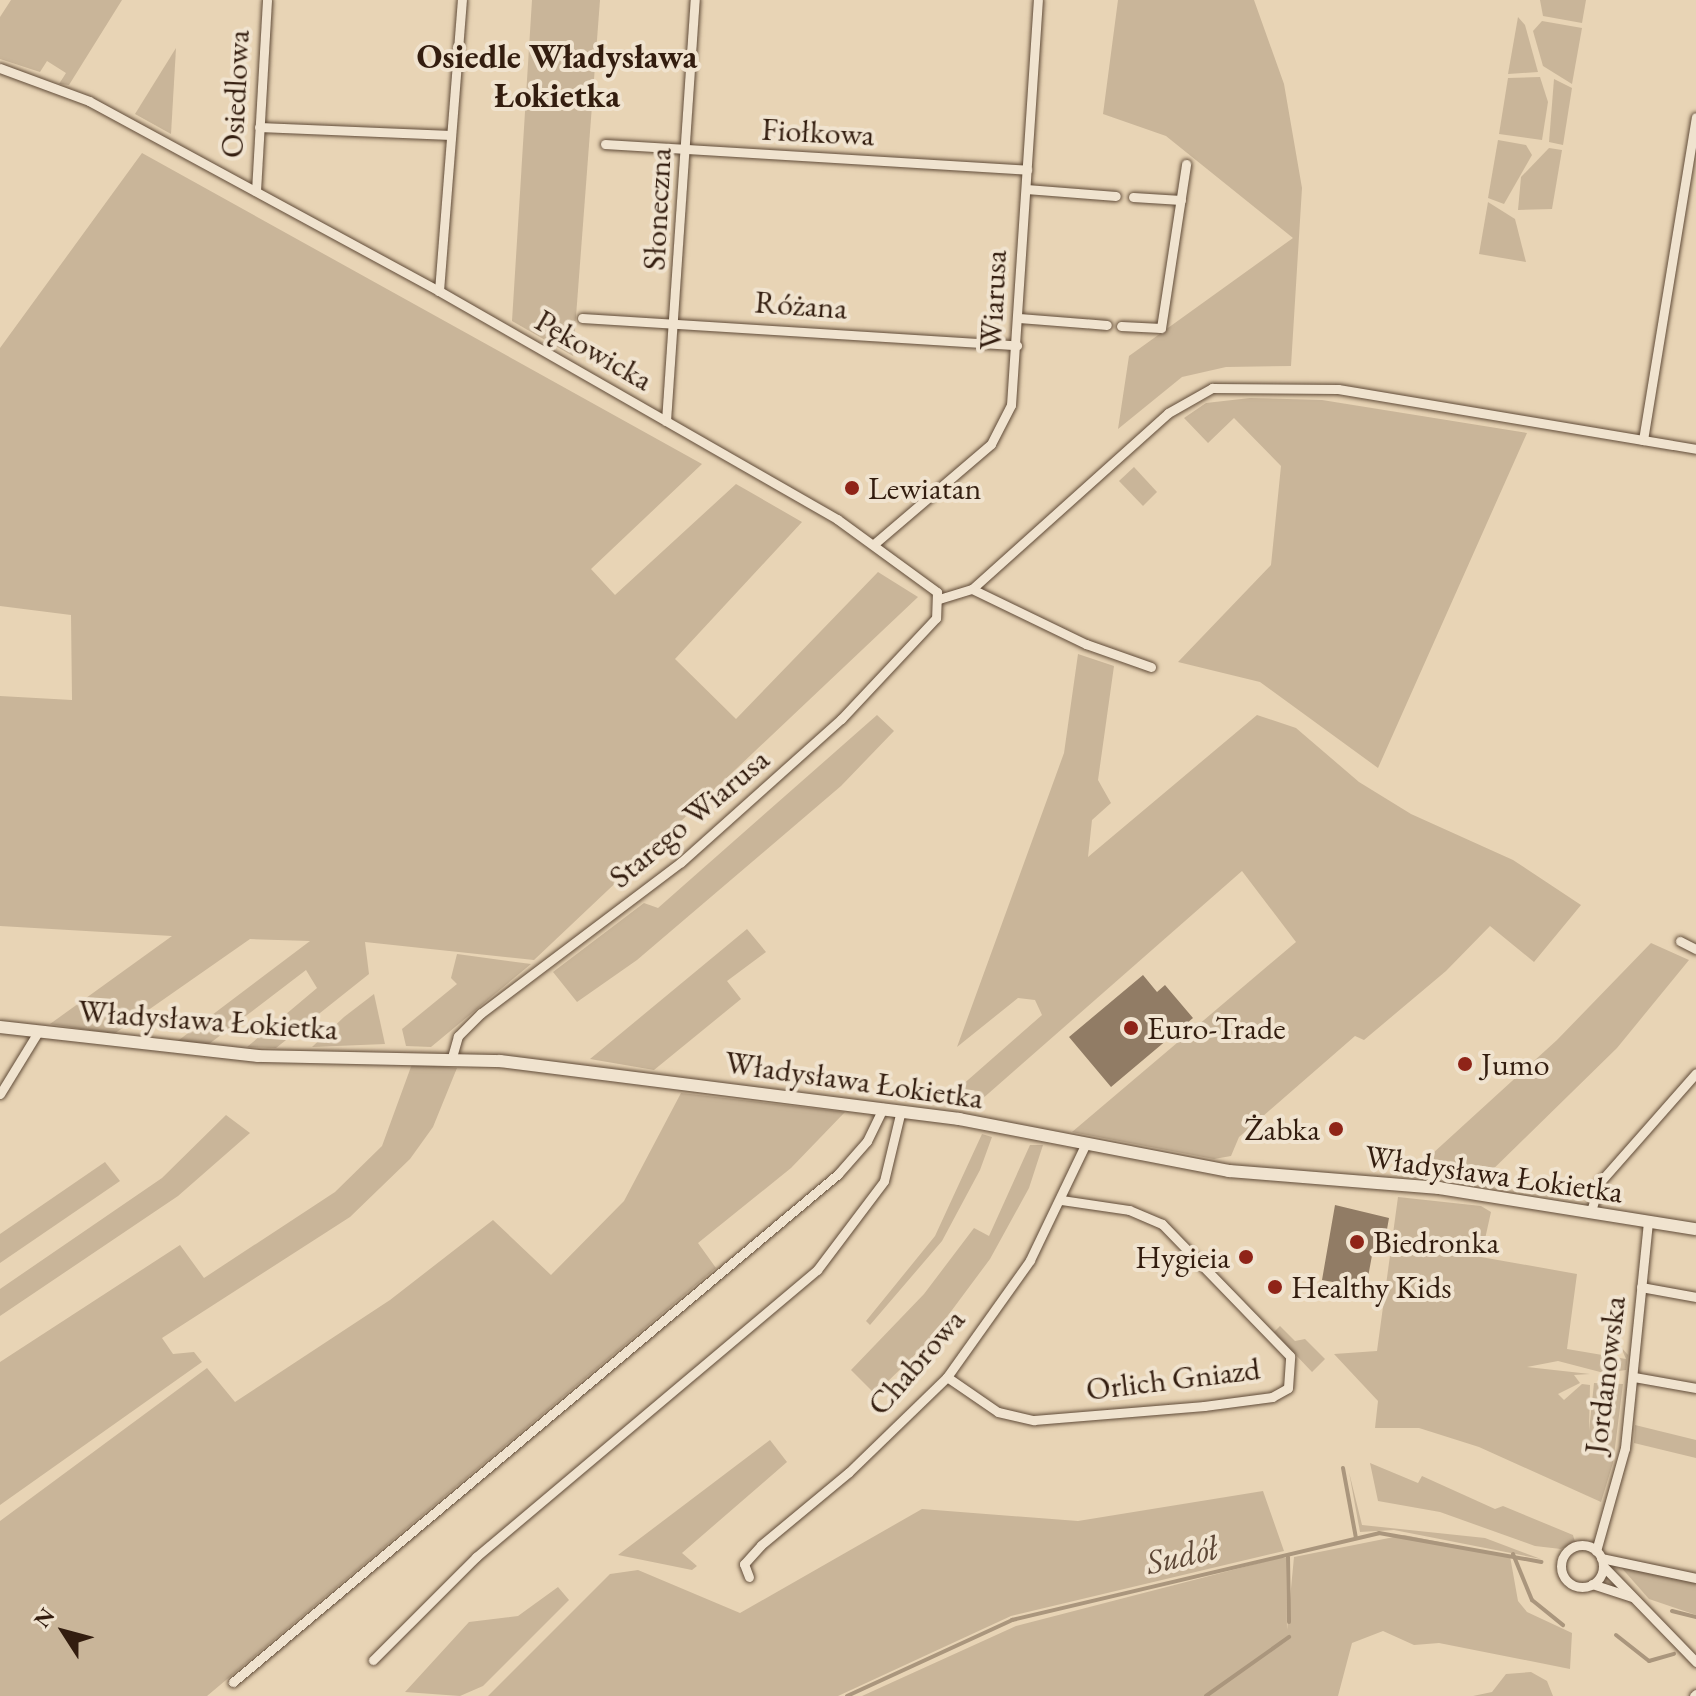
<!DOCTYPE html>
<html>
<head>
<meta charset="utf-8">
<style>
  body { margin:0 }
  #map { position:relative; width:1696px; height:1696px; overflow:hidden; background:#e8d4b5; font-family:"EB Garamond",serif }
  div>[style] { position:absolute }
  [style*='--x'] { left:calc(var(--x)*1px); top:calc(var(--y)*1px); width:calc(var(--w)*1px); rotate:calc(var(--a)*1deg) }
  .green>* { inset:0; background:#c9b599 }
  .stream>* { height:4px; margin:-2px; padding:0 2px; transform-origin:2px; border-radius:2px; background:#aa967d }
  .building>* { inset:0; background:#917c65 }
  .roads { filter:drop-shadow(0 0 2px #604b38) drop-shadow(0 0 2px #604b38) }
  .minor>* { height:9px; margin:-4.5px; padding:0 4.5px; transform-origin:4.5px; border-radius:4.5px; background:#f0e3cf }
  .minor>.ring { margin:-4.5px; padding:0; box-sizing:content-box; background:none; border:9px solid #f0e3cf; border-radius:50% }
  .tertiary>* { height:12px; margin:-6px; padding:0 6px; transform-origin:6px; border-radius:6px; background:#f0e3cf }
  .dots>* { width:22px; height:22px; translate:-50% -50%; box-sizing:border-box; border:4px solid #f0e3cf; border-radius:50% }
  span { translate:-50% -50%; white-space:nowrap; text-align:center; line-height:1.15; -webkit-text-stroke:8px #f0e3cf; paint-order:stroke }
  .street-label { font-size:32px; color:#331d0f }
  .poi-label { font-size:32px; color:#331d0f }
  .left { translate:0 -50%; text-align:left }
  .right { translate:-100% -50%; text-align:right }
  .neighbourhood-label { font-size:34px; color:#331d0f; font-weight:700 }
  .water-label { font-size:34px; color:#5d4736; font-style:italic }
  .north { position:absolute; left:24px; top:1592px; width:80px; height:80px; -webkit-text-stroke:6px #f0e3cf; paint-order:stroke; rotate:306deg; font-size:22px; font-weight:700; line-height:32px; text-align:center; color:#331d0f }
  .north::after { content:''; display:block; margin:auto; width:28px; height:36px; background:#331d0f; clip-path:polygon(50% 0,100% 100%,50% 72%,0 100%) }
</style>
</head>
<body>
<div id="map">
  <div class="green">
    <div style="clip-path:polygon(11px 0,122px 0,69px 85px,59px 84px,66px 73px,47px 61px,40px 72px,0 59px,0 17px)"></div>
    <div style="clip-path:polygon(532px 0,600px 0,573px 356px,512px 321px)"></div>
    <div style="clip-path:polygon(1118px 0,1254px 0,1284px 84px,1302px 188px,1291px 366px,1226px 367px,1182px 377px,1118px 429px,1129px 356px,1293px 238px,1166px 136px,1103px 114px)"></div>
    <div style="clip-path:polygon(1540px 0,1586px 0,1582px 23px,1543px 16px)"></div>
    <div style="clip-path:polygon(1518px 17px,1525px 25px,1538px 72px,1508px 74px)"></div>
    <div style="clip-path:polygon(1542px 21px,1582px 28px,1572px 84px,1543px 66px,1533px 31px)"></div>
    <div style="clip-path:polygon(176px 48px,171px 134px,135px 114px)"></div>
    <div style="clip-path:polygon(1540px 77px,1548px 102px,1542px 140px,1499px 134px,1508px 78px)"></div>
    <div style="clip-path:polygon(1554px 79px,1572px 88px,1563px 145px,1549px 142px)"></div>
    <div style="clip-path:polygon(1498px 140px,1526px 145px,1532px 155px,1504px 204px,1488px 198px)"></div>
    <div style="clip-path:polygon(1549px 148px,1562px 150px,1552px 209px,1518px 210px,1521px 177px)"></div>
    <div style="clip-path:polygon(142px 153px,702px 464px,591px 569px,615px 595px,736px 484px,802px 522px,675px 659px,736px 719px,878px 572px,918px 597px,534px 960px,365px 942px,369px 974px,276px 1048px,247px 1047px,317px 988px,306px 970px,209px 1044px,175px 1043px,310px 941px,250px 939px,114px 1034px,50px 1024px,172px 936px,0 926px,0 696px,72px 700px,71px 615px,0 606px,0 348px)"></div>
    <div style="clip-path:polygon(1488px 202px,1515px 219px,1526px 262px,1479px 254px)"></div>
    <div style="clip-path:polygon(1250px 398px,1322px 400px,1527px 433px,1378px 768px,1260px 682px,1178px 662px,1271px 565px,1281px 466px,1234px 418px,1208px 443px,1184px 418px,1206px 403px)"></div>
    <div style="clip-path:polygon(1134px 467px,1157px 492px,1143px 506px,1119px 481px)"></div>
    <div style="clip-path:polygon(1078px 654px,1114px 666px,1098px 780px,1111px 803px,1092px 820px,1088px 857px,1257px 715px,1296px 728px,1359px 782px,1411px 814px,1513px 860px,1581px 905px,1534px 962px,1490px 926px,1446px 971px,1364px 1040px,1355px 1036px,1239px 1137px,1231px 1156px,1214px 1159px,1072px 1132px,1296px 942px,1242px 871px,981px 1100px,952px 1094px,1042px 1015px,1035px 1000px,1018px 998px,957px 1047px,1064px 753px)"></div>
    <div style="clip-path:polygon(877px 715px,894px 731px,841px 786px,637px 960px,577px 1002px,553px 972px,644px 903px,658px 908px)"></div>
    <div style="clip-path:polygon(747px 929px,766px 952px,727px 981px,741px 999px,654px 1070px,590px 1059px)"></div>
    <div style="clip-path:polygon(1651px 943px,1689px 960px,1617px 1048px,1481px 1181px,1409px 1175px,1557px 1040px)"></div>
    <div style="clip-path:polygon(457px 954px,531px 964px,431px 1047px,406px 1046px,402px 1029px,457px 984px,451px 978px)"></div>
    <div style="clip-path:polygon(374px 994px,385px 1044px,312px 1047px,344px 1017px)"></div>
    <div style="clip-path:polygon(412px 1064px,457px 1068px,433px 1127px,410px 1159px,350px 1217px,162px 1338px,173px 1354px,194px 1352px,202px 1362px,0 1505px,0 1362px,180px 1245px,204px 1278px,335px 1192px,382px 1146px)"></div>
    <div style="clip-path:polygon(681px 1093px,845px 1112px,791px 1168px,698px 1243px,716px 1268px,207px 1696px,0 1696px,0 1521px,207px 1368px,235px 1402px,390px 1300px,493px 1220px,551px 1275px,624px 1201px)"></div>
    <div style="clip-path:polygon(226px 1115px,250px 1133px,178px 1196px,0 1316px,0 1289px,162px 1178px)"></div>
    <div style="clip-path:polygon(982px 1134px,992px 1137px,980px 1170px,942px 1241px,870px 1325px,866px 1321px,935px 1236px)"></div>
    <div style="clip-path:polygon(1030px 1145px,1043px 1145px,1029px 1188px,990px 1259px,929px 1341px,875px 1394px,851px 1370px,924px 1294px,974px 1228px,989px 1236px)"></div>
    <div style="clip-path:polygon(105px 1162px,120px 1181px,0 1263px,0 1234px)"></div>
    <div style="clip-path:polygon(1398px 1197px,1481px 1206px,1491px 1212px,1481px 1257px,1577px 1274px,1567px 1349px,1626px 1359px,1621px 1347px,1628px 1355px,1626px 1370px,1604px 1373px,1558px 1361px,1527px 1367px,1590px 1374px,1574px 1375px,1580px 1383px,1558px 1394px,1564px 1400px,1582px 1384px,1590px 1385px,1589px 1431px,1594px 1383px,1623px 1384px,1613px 1463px,1601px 1502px,1479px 1447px,1419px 1428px,1375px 1428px,1378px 1401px,1334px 1354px,1377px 1351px)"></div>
    <div style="clip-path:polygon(1280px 1326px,1295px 1341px,1305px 1339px,1325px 1359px,1312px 1372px,1274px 1332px)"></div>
    <div style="clip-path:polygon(1635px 1425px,1696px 1440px,1696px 1458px,1634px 1443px)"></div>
    <div style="clip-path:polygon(770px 1440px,787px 1462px,682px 1553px,697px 1566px,692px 1570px,618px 1555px)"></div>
    <div style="clip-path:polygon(1370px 1463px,1418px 1483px,1422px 1476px,1495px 1509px,1503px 1506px,1573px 1535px,1575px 1542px,1561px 1549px,1535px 1546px,1440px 1512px,1378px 1501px)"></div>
    <div style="clip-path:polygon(1349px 1472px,1362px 1525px,1485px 1538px,1541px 1559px,1394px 1530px,1360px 1532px)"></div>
    <div style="clip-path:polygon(1263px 1491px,1284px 1551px,1011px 1616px,838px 1696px,488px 1696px,610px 1574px,638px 1570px,740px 1613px,922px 1509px,1078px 1521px)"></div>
    <div style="clip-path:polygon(1404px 1535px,1510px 1556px,1518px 1601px,1527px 1612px,1572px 1633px,1570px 1669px,1439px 1643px,1414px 1645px,1383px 1631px,1352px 1643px,1338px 1696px,862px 1696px,1016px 1626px,1279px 1558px,1286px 1558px,1287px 1630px,1294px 1557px)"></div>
    <div style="clip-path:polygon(1619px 1565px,1696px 1583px,1696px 1615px,1649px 1599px)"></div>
    <div style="clip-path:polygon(558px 1587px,569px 1600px,483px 1686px,460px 1696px,405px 1692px,469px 1622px,518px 1616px)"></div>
    <div style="clip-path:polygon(1531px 1672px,1547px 1681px,1553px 1696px,1473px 1696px,1492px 1692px,1506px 1674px)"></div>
  </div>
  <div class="stream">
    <div style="--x:1343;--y:1468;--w:71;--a:79.5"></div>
    <div style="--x:1513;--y:1554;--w:50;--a:67.6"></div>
    <div style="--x:1532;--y:1600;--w:40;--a:39"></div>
    <div style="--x:1288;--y:1557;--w:65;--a:89.1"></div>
    <div style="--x:1672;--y:1611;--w:25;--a:14"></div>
    <div style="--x:1616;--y:1635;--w:42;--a:38.2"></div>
    <div style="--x:1649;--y:1661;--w:26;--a:-16"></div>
    <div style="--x:847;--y:1696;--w:182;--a:-24.7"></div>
    <div style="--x:1012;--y:1620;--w:377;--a:-13.3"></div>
    <div style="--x:1379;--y:1533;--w:165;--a:10.1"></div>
    <div style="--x:1206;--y:1696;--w:102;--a:-35.4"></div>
  </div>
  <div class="building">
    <div style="clip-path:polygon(1143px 975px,1157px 992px,1165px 985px,1193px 1018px,1111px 1087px,1069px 1037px)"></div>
    <div style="clip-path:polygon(1335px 1205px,1389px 1218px,1383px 1252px,1373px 1250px,1366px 1288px,1322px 1280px)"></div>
  </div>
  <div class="roads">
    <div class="minor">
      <div style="--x:0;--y:68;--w:95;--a:20.3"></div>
      <div style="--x:89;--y:101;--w:398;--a:28.5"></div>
      <div style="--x:439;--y:291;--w:459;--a:29.8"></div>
      <div style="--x:837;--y:519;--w:124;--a:36.1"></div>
      <div style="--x:937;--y:592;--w:26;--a:92"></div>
      <div style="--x:936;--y:618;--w:139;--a:133.2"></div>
      <div style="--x:841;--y:719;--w:215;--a:138.2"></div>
      <div style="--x:681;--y:862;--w:251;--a:142.9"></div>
      <div style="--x:481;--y:1013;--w:33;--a:135"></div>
      <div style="--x:458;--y:1036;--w:22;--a:106"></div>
      <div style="--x:259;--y:127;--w:192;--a:2.4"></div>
      <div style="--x:605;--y:144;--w:423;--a:3.5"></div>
      <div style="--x:1026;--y:189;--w:90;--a:4.4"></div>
      <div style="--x:256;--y:191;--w:191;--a:-86.7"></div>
      <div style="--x:1133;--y:197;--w:48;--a:3.6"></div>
      <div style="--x:439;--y:291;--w:292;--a:-85.5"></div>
      <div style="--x:582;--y:318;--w:436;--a:3.6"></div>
      <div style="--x:1019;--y:318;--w:88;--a:4.5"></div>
      <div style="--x:1121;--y:326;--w:40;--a:2.9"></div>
      <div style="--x:1161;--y:328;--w:166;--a:-81.3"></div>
      <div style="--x:666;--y:421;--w:422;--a:-86.1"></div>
      <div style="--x:1643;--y:440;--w:327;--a:-80.7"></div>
      <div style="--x:874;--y:544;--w:154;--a:-40.5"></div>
      <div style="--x:991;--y:444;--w:44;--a:-62.9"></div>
      <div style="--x:1011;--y:405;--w:406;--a:-86.2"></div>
      <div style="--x:972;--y:589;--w:263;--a:-41.9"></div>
      <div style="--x:1168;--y:413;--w:51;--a:-29.6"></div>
      <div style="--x:1212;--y:388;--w:126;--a:0.5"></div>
      <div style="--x:1338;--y:389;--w:363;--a:9.5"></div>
      <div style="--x:939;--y:599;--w:34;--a:-17"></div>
      <div style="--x:972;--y:589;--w:127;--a:25.8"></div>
      <div style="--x:1086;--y:644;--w:69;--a:19.5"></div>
      <div style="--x:1680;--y:941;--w:18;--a:27"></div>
      <div style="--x:0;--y:1094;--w:73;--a:-58.5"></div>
      <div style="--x:1591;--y:1211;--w:30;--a:-73"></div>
      <div style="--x:1600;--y:1182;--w:145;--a:-48.6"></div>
      <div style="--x:1641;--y:1287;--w:56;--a:10.3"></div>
      <div style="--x:947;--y:1377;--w:62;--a:34.5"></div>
      <div style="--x:998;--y:1412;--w:37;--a:13"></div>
      <div style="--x:1034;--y:1420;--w:171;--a:-4.7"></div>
      <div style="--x:1204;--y:1406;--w:69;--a:-7.5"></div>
      <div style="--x:1272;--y:1397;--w:18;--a:-29"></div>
      <div style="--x:1288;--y:1388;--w:32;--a:-86"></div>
      <div style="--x:1290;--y:1356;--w:184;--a:-134.1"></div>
      <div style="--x:1162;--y:1224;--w:36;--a:-157"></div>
      <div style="--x:1129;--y:1210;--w:69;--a:-171.6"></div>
      <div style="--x:1634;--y:1377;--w:63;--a:10.1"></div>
      <div class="ring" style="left:1561px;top:1545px;width:33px;height:33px"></div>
      <div style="--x:1596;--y:1551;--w:107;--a:-74.3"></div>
      <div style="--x:1625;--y:1448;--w:228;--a:-84.2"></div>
      <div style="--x:1601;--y:1558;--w:97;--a:11.9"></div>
      <div style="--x:1603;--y:1566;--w:134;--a:45.9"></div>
      <div style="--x:749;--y:1577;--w:14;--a:-111"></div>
      <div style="--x:744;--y:1564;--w:25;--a:-48"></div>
      <div style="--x:761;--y:1545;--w:114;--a:-39.7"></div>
      <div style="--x:849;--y:1472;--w:136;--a:-44.1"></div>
      <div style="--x:947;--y:1377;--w:143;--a:-54.6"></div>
      <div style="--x:1030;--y:1260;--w:130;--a:-64.4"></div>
      <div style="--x:1592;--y:1584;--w:42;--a:18"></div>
      <div style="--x:373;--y:1660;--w:146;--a:-45"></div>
      <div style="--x:476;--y:1557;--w:446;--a:-40.1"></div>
      <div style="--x:817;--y:1270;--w:111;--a:-53"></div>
      <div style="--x:884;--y:1181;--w:73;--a:-76.5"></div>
      <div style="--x:233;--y:1682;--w:790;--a:-40.02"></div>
      <div style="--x:838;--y:1174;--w:44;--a:-48.7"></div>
      <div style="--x:867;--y:1141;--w:37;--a:-64"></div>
      <div style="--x:1694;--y:1696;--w:3;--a:-45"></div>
    </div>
    <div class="tertiary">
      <div style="--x:0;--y:1027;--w:260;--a:6.4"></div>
      <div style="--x:258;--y:1056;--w:242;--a:1.2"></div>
      <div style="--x:500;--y:1061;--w:463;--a:7.2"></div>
      <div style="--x:959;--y:1119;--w:275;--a:10.9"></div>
      <div style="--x:1229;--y:1171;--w:211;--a:4.6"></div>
      <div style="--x:1439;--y:1188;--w:260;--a:9.1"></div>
    </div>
  </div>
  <div class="dots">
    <div style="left:852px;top:488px;background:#8f2418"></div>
    <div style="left:1131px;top:1028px;background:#8f2418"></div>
    <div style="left:1465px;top:1064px;background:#8f2418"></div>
    <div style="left:1336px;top:1129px;background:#8f2418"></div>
    <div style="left:1357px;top:1242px;background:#8f2418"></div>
    <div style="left:1246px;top:1257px;background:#8f2418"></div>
    <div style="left:1275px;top:1287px;background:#8f2418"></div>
  </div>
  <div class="street-label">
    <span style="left:235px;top:94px;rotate:-87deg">Osiedlowa</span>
    <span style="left:818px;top:132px;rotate:3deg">Fiołkowa</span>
    <span style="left:657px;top:209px;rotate:-87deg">Słoneczna</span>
    <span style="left:993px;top:300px;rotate:-87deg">Wiarusa</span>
    <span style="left:801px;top:305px;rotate:4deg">Różana</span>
    <span style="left:594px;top:350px;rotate:30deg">Pękowicka</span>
    <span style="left:689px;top:818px;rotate:-40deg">Starego Wiarusa</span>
    <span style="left:208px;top:1020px;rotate:4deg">Władysława Łokietka</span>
    <span style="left:854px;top:1080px;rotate:8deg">Władysława Łokietka</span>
    <span style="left:1494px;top:1174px;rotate:8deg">Władysława Łokietka</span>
    <span style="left:916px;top:1362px;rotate:-49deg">Chabrowa</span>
    <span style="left:1605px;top:1375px;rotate:-83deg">Jordanowska</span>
    <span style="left:1173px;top:1379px;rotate:-7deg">Orlich Gniazd</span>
  </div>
  <div class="poi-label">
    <span class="left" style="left:868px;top:488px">Lewiatan</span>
    <span class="left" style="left:1147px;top:1028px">Euro-Trade</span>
    <span class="left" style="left:1481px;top:1064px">Jumo</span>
    <span class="right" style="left:1320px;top:1129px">Żabka</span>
    <span class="left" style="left:1373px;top:1242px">Biedronka</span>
    <span class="right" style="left:1230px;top:1257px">Hygieia</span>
    <span class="left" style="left:1291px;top:1287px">Healthy Kids</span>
  </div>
  <div class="neighbourhood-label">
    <span style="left:557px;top:76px">Osiedle Władysława<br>Łokietka</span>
  </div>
  <div class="water-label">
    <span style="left:1182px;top:1555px;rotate:-13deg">Sudół</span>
  </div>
  <div class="north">N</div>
</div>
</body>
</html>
